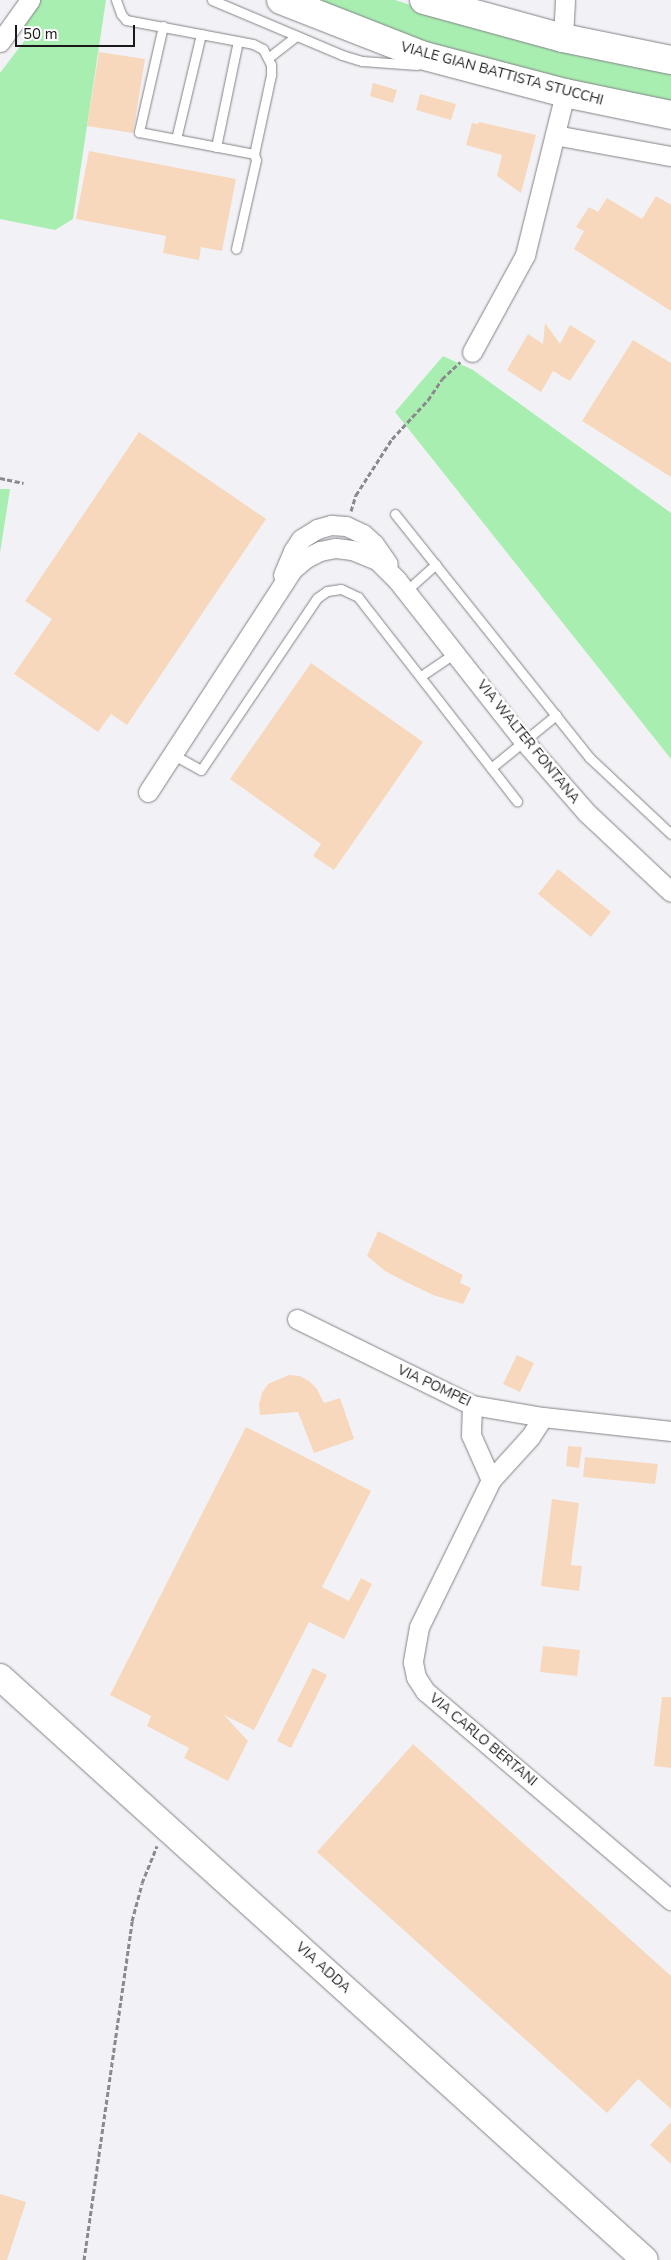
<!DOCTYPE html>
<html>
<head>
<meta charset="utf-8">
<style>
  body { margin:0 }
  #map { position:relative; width:671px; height:2260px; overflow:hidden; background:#f2f2f6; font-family:"Nunito Sans",sans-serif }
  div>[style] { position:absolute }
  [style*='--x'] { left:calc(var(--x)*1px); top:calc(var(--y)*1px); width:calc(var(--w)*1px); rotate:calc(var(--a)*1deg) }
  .green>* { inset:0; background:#a9eeb1 }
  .building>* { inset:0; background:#f7d8bc }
  .path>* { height:3px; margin-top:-1.5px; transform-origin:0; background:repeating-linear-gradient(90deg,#8a8a8d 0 5px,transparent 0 7.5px) }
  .roads { filter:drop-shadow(0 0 1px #828287) drop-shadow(0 0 1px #828287) }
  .service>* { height:9px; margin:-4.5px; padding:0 4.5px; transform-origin:4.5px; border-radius:4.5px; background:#fff }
  .minor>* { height:19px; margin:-9.5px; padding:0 9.5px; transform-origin:9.5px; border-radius:9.5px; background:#fff }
  .secondary>* { height:26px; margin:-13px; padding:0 13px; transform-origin:13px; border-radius:13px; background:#fff }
  .primary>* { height:28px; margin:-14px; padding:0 14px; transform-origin:14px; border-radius:14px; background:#fff }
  span { translate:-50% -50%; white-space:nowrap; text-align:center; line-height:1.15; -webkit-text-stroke:5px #fff; paint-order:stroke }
  .street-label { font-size:14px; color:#19191a }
  .scale { position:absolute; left:15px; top:25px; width:120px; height:22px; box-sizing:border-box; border:2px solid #19191a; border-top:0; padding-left:6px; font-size:15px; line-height:18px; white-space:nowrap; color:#19191a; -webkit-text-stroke:4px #fff; paint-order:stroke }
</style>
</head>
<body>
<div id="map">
  <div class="green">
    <div style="clip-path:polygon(37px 0,106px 0,73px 219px,55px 230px,0 219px,0 73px,31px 32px,20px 25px)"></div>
    <div style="clip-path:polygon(306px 0,395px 0,501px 34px,671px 73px,671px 106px,473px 61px)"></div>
    <div style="clip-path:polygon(443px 356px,473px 370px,671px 513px,671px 759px,395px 412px)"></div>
    <div style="clip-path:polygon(0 489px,10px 489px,0 553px)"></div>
  </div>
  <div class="building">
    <div style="clip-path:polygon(99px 52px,145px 59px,133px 133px,87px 126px)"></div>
    <div style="clip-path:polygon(373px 83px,397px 90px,393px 103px,370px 96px)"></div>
    <div style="clip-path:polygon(420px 94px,456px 104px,451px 120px,416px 110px)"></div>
    <div style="clip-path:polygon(479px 122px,536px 135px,521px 193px,497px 176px,502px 155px,466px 145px,472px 123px,478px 124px)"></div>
    <div style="clip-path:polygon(89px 151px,236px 179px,222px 251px,201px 247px,199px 260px,163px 253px,166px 236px,76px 219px)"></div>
    <div style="clip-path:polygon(656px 196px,671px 205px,671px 311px,574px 249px,584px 231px,576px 227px,589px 207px,598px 212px,607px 198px,642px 219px)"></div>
    <div style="clip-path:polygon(545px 323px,560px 344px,570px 325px,596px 341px,570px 381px,553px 371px,541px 392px,507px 370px,528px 334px,543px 344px)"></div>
    <div style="clip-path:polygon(633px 340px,671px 363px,671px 477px,582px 421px)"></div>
    <div style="clip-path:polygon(139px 432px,266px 519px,127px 725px,111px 714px,98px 732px,14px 674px,52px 619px,25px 601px)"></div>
    <div style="clip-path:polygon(311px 663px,423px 742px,334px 870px,313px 856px,321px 844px,230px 779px)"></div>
    <div style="clip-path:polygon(558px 869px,611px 912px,591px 937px,538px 894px)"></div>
    <div style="clip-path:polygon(378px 1231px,463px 1275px,460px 1283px,471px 1288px,463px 1304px,433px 1295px,404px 1281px,385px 1271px,367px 1256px)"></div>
    <div style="clip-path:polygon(517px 1355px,534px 1363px,520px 1392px,503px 1384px)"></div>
    <div style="clip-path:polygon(289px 1375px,300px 1376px,309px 1381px,317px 1389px,324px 1403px,340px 1398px,354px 1439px,314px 1453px,298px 1412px,260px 1415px,259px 1404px,262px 1393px,268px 1384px)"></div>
    <div style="clip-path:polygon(246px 1427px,371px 1491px,322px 1587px,349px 1601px,361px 1578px,372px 1584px,344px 1639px,309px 1622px,254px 1730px,224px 1715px,248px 1741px,228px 1781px,184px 1758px,189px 1748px,147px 1726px,151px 1716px,110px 1695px)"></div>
    <div style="clip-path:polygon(568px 1446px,582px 1447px,579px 1468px,566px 1466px)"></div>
    <div style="clip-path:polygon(585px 1457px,658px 1464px,655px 1484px,583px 1477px)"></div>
    <div style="clip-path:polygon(552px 1499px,579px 1503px,571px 1565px,582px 1566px,579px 1591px,541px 1586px)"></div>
    <div style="clip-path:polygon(543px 1646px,580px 1650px,577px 1676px,540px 1672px)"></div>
    <div style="clip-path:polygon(313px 1668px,327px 1675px,291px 1748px,277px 1741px)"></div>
    <div style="clip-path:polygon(662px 1697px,671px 1697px,671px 1768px,654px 1766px)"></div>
    <div style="clip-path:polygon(413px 1744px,671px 1976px,671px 2109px,638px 2079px,607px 2113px,317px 1852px)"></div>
    <div style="clip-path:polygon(671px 2122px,671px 2164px,650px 2145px)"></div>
    <div style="clip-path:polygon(0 2194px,26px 2202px,7px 2260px,0 2260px)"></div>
  </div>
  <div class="path">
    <div style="--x:0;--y:478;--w:24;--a:12"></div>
    <div style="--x:351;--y:511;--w:17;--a:-73"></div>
    <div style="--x:356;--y:495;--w:67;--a:-57.3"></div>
    <div style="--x:392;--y:439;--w:53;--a:-47.3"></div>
    <div style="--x:428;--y:400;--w:25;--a:-56"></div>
    <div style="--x:442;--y:379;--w:25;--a:-43"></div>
    <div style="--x:84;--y:2260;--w:342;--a:-81.9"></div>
    <div style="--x:132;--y:1921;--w:39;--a:-75"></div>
    <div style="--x:142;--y:1883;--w:40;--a:-68"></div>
  </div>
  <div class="roads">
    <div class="service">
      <div style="--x:116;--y:0;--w:15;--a:70"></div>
      <div style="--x:121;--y:14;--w:8;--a:50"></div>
      <div style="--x:126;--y:20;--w:129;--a:10.7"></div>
      <div style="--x:253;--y:44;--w:11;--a:27"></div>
      <div style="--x:263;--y:49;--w:18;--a:63"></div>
      <div style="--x:271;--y:65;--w:10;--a:90"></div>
      <div style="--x:271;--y:75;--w:81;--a:102.1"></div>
      <div style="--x:212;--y:0;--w:141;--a:22.9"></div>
      <div style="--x:342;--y:55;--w:21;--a:17"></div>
      <div style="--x:362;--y:61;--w:55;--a:4.2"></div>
      <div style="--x:163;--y:26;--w:109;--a:102.8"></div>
      <div style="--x:139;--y:132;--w:117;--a:10.8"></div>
      <div style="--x:254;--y:154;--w:6;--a:72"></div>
      <div style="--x:256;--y:160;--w:91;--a:102.7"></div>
      <div style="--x:268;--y:58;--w:36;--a:-38"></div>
      <div style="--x:176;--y:139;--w:108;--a:-76.6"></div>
      <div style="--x:216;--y:147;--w:108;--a:-78.3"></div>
      <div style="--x:395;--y:514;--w:312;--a:51.4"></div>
      <div style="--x:590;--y:758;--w:111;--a:43.2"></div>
      <div style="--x:406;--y:591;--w:40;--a:-42"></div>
      <div style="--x:421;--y:676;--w:41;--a:-34.1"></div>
      <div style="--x:172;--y:754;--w:33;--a:29"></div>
      <div style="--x:201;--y:770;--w:207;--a:-56"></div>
      <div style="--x:317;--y:598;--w:12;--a:-35"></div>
      <div style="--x:327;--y:591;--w:14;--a:-8"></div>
      <div style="--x:341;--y:589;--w:19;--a:25"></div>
      <div style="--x:358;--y:597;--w:259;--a:52.1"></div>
      <div style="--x:491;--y:768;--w:84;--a:-39.2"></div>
    </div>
    <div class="minor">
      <div style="--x:563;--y:38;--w:38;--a:-87"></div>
      <div style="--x:0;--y:42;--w:52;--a:-54.5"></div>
      <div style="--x:555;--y:135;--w:118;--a:10.3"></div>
      <div style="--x:472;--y:352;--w:111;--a:-61.3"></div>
      <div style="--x:525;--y:255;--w:167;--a:-76.1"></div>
      <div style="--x:283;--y:575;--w:26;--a:-67"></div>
      <div style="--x:293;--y:551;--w:14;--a:-56"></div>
      <div style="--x:301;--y:539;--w:19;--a:-32"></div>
      <div style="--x:317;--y:529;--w:15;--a:-16"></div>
      <div style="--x:331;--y:525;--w:15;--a:4"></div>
      <div style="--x:346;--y:526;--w:19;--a:25"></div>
      <div style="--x:363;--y:534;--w:15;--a:42"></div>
      <div style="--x:374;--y:544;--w:24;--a:55"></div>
      <div style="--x:148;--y:792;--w:266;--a:-57"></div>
      <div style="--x:293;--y:569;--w:17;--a:-40"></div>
      <div style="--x:306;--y:558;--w:16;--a:-27"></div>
      <div style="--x:320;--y:551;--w:16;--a:-11"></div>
      <div style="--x:336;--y:548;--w:16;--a:7"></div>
      <div style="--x:352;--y:550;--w:27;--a:22"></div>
      <div style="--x:377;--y:560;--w:28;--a:45"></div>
      <div style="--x:397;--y:580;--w:204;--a:51.8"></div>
      <div style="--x:523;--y:740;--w:97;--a:48.8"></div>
      <div style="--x:587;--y:813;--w:115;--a:43.2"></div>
      <div style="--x:297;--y:1319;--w:195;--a:26.2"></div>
      <div style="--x:472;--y:1405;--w:72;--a:9.6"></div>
      <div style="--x:543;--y:1417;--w:129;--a:6.2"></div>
      <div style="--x:472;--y:1405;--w:30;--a:92"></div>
      <div style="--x:471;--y:1435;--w:49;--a:66"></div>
      <div style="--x:543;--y:1417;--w:24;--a:123"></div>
      <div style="--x:530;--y:1437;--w:58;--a:132.2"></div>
      <div style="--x:491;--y:1480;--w:164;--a:116.1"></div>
      <div style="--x:419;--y:1627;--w:36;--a:100"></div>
      <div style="--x:413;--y:1662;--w:15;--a:79"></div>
      <div style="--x:416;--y:1677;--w:17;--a:57"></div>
      <div style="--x:425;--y:1691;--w:323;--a:40.4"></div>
    </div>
    <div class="secondary">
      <div style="--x:0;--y:1677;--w:869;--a:42.11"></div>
    </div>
    <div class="primary">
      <div style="--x:281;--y:0;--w:150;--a:21.4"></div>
      <div style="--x:421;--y:55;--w:149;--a:14.8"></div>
      <div style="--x:565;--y:93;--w:108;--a:11.7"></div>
      <div style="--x:424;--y:0;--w:144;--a:15.3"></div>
      <div style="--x:563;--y:38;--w:110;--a:11.5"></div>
    </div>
  </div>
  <div class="street-label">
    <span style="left:502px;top:74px;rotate:15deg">VIALE GIAN BATTISTA STUCCHI</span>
    <span style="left:528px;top:742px;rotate:51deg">VIA WALTER FONTANA</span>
    <span style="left:434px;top:1386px;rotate:25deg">VIA POMPEI</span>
    <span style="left:483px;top:1740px;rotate:40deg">VIA CARLO BERTANI</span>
    <span style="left:323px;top:1968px;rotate:42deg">VIA ADDA</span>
  </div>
  <div class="scale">50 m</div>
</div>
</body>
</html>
